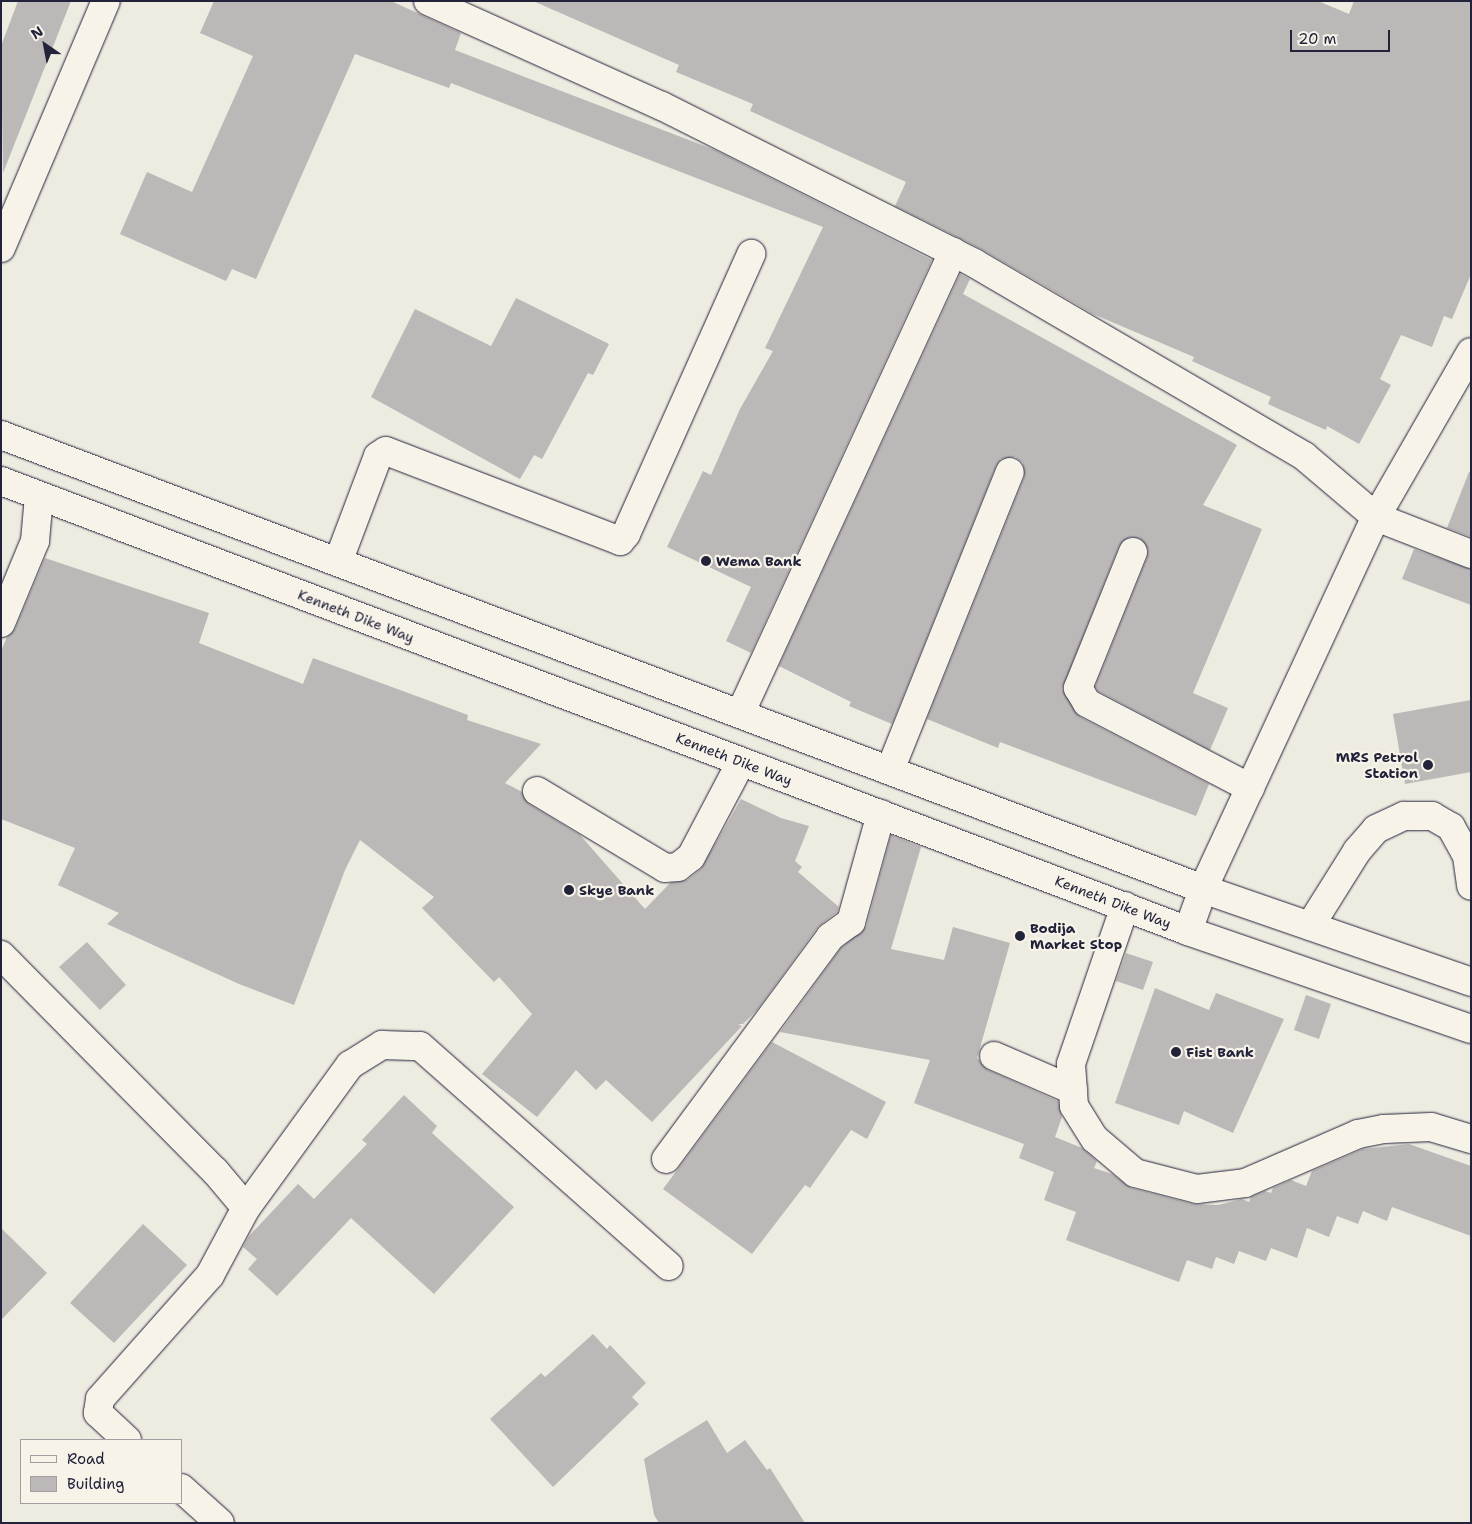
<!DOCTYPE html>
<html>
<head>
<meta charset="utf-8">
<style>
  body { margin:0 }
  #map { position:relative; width:1472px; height:1524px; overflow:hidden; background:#eeebe1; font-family:"Shantell Sans",sans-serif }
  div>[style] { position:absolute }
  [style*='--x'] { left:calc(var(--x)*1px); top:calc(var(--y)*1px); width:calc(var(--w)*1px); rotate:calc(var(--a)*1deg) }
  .building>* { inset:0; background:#bbb8b7 }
  .roads { filter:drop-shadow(0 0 1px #22223b) drop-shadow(0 0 1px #22223b) }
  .minor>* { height:28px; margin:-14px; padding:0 14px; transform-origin:14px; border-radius:14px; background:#f7f3e8 }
  .highway>* { height:28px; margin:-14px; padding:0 14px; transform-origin:14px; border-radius:14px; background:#f7f3e8 }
  .dots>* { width:14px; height:14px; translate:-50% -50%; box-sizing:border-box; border:2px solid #f7f3e8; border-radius:50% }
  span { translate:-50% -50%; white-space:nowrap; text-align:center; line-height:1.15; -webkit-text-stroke:4.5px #f7f3e8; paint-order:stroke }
  .poi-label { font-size:14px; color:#22223b; font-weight:700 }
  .left { translate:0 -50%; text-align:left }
  .right { translate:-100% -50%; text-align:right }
  .street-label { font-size:14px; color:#22223b }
  .frame { position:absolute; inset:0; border:2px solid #22223b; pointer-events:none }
  .legend { position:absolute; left:20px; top:1439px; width:162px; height:65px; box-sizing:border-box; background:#f7f3e8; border:1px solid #a29fa3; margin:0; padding:6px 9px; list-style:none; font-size:15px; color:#22223b }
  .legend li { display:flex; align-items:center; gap:10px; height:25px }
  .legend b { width:25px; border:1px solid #a29fa3 }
  .north { position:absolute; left:20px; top:20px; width:50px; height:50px; -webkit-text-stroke:4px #f7f3e8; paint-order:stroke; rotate:327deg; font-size:14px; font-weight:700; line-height:20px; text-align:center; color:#22223b }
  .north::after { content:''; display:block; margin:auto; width:18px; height:22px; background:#22223b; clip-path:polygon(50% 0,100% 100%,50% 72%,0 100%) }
  .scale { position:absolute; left:1290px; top:30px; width:100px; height:22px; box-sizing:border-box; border:2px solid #22223b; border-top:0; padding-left:6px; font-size:15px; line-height:18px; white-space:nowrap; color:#22223b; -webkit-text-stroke:4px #f7f3e8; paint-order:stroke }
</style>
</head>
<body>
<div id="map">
  <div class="building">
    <div style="clip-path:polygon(18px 1px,71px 1px,3px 173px,1px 46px)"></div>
    <div style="clip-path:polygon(214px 1px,391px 1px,461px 33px,455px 50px,715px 150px,932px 260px,751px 653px,726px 641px,751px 587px,667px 547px,703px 471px,711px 475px,740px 409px,773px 351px,765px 348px,823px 227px,451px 83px,449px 88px,355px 54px,256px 279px,232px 269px,226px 281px,120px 234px,147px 172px,192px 192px,253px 56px,200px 33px)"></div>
    <div style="clip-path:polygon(533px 1px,1318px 1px,1349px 14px,1354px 1px,1471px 1px,1471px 274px,1452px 319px,1444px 316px,1432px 347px,1401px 335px,1380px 379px,1391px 385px,1359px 444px,1327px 426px,1326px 430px,1268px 404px,1271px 397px,1192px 361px,1194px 357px,1093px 314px,981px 249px,895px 206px,906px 182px,750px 111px,753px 104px,676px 72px,679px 65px)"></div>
    <div style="clip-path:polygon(960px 274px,970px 279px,963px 294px,1237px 445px,1203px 505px,1262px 529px,1193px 693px,1228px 708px,1210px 750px,1098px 691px,1095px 687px,1147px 558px,1148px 549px,1139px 538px,1130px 537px,1119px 546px,1062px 689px,1080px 717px,1209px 784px,1196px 816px,1000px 742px,998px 748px,927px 719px,1024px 478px,1023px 463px,1015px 457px,1001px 459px,996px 466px,892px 724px,849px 706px,851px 702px,779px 666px)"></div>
    <div style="clip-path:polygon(516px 298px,609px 344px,593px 375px,588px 373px,542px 459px,534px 455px,520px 479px,371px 397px,415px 309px,491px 346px)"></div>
    <div style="clip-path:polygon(1469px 472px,1471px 472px,1471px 537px,1447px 528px)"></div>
    <div style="clip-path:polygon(1414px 549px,1471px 569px,1471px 605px,1402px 579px)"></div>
    <div style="clip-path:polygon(45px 558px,209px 613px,199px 643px,303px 684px,313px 658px,468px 715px,467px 720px,541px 744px,505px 783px,522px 792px,529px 804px,580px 835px,645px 909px,670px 883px,687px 880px,701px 869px,741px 799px,781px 818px,809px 826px,795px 861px,802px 867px,798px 872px,839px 907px,837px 912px,818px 927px,757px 1010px,743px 1024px,738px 1024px,742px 1026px,652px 1122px,606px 1080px,596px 1090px,576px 1070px,537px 1117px,482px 1074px,532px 1014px,499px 977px,494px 982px,422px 908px,434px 897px,360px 840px,345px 870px,294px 1005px,239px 984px,107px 924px,119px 913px,58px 885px,75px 848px,1px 819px,1px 651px,7px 637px,15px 629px)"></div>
    <div style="clip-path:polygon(1471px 700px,1471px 772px,1405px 784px,1393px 714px)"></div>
    <div style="clip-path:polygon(891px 835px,921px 847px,891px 949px,944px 960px,953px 927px,1010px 943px,977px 1058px,988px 1070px,1058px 1101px,1062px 1117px,1055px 1137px,1082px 1148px,1097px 1161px,1094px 1168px,1112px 1174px,1131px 1188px,1193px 1204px,1218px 1205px,1242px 1199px,1249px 1202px,1251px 1197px,1265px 1191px,1271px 1193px,1273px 1188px,1291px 1180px,1306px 1186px,1312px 1171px,1363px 1149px,1409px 1144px,1471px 1166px,1471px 1236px,1392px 1207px,1387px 1221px,1363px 1211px,1358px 1224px,1337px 1216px,1329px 1237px,1307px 1228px,1297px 1258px,1271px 1248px,1266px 1261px,1239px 1251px,1234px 1264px,1216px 1257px,1212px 1269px,1187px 1260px,1179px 1282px,1066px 1240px,1076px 1212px,1044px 1200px,1054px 1172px,1019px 1158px,1024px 1144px,914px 1103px,930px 1060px,780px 1032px,841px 948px,866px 927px)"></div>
    <div style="clip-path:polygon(87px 942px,126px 985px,100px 1010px,59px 967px)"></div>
    <div style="clip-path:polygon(1126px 953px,1153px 962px,1143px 990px,1116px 981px)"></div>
    <div style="clip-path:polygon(1155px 988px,1209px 1010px,1216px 993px,1284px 1019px,1233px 1133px,1184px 1111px,1179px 1125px,1115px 1103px)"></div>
    <div style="clip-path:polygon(1306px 995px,1331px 1004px,1319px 1039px,1294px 1030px)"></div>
    <div style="clip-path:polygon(772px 1042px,886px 1102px,867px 1139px,851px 1130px,810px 1188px,805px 1185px,752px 1254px,663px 1189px)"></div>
    <div style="clip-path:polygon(404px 1095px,437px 1126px,432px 1133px,514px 1207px,434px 1294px,351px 1218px,277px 1296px,248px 1269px,257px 1259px,243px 1247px,249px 1236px,298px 1184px,314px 1199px,367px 1144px,362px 1140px)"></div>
    <div style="clip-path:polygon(143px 1224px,187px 1265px,114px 1343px,70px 1303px)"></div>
    <div style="clip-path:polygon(1px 1228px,47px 1273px,1px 1320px)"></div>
    <div style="clip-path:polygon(593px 1334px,607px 1349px,610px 1345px,646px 1383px,632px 1397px,639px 1404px,553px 1487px,490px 1419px,541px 1373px,545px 1377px)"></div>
    <div style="clip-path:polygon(707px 1420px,727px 1453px,745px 1440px,767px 1470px,770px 1468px,805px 1523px,659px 1523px,654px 1515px,644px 1459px)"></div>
  </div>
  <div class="roads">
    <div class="minor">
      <div style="--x:428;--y:1;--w:256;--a:24.2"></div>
      <div style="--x:662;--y:106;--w:349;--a:26.7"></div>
      <div style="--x:974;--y:263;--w:382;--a:30.3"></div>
      <div style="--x:1304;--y:456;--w:94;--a:40.3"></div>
      <div style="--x:1376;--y:517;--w:102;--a:21.3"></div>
      <div style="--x:1;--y:248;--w:268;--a:-67"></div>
      <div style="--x:1133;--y:552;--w:147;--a:112"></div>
      <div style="--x:1078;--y:688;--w:17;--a:59"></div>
      <div style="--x:1087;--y:703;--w:184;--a:27.5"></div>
      <div style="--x:338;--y:562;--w:113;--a:-69.3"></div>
      <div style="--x:378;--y:456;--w:9;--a:-32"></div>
      <div style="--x:386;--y:451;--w:251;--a:21"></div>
      <div style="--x:620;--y:541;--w:9;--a:-49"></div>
      <div style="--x:626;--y:534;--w:307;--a:-65.9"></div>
      <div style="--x:1;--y:623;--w:89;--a:-67.5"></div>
      <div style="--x:35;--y:541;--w:45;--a:-84.9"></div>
      <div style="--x:740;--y:714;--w:509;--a:-65.25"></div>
      <div style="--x:890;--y:770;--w:321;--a:-68.1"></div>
      <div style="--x:537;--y:791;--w:149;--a:31"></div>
      <div style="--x:665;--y:868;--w:13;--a:-4"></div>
      <div style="--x:678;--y:867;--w:16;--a:-38"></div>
      <div style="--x:691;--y:857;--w:107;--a:-62.2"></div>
      <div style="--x:1125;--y:906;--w:167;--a:108.9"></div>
      <div style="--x:1071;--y:1064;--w:42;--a:85.9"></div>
      <div style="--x:1074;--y:1106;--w:39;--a:58"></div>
      <div style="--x:1095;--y:1139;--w:52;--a:40.4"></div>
      <div style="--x:1135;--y:1173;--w:64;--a:14.5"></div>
      <div style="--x:1197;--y:1189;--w:48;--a:-7.1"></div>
      <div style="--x:1245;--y:1183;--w:123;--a:-23.4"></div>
      <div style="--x:1358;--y:1134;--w:26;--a:-11"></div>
      <div style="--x:1384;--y:1129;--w:47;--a:-2.4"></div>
      <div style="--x:1431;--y:1127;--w:42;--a:16.7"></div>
      <div style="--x:1310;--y:926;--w:89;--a:-57.9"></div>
      <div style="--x:1357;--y:851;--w:29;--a:-49"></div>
      <div style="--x:1376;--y:829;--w:31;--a:-25"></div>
      <div style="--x:1404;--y:816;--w:28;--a:0"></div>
      <div style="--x:1432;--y:816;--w:22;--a:30"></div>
      <div style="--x:1451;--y:827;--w:33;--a:61"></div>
      <div style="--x:1467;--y:856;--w:30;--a:82"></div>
      <div style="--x:1188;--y:931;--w:45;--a:-70.3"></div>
      <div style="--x:1203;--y:889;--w:410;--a:-65.1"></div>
      <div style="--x:1376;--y:517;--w:190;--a:-60.1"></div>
      <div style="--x:1;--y:955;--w:304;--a:45.3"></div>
      <div style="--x:215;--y:1171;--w:48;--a:50"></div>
      <div style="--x:246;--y:1208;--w:177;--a:-54"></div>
      <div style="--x:350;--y:1065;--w:38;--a:-32"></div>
      <div style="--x:382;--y:1045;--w:38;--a:2"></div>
      <div style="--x:420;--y:1046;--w:332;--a:41.5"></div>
      <div style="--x:994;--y:1056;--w:86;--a:23.3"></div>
      <div style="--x:666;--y:1159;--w:276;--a:-53.5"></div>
      <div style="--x:830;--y:937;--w:26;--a:-36"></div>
      <div style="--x:851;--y:922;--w:112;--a:-74.5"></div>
      <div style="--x:127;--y:1440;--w:40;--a:-137"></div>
      <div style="--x:98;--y:1413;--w:14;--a:-82"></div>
      <div style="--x:100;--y:1399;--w:166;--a:-48.4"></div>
      <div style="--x:210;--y:1275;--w:76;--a:-61.8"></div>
      <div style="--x:181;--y:1488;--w:52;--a:41.9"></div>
    </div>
    <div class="highway">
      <div style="--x:1;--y:435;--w:1285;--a:20.69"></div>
      <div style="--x:1203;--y:889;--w:284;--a:19.1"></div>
      <div style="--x:1;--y:481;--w:1269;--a:20.76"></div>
      <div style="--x:1188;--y:931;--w:299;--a:19.1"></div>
    </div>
  </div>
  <div class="dots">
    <div style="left:706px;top:561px;background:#22223b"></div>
    <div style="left:1428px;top:765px;background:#22223b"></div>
    <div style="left:569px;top:890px;background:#22223b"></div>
    <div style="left:1020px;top:936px;background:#22223b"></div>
    <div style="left:1176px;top:1052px;background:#22223b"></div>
  </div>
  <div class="poi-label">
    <span class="left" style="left:716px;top:561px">Wema Bank</span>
    <span class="right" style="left:1418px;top:765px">MRS Petrol<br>Station</span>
    <span class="left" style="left:579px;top:890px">Skye Bank</span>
    <span class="left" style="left:1030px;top:936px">Bodija<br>Market Stop</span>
    <span class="left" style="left:1186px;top:1052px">Fist Bank</span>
  </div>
  <div class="street-label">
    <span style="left:356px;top:616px;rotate:21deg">Kenneth Dike Way</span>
    <span style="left:734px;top:759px;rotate:21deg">Kenneth Dike Way</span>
    <span style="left:1113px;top:902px;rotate:21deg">Kenneth Dike Way</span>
  </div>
  <div class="frame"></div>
  <ul class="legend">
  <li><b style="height:6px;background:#f7f3e8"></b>Road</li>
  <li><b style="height:14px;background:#bbb8b7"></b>Building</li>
  </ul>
  <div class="north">N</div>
  <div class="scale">20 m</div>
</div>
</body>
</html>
